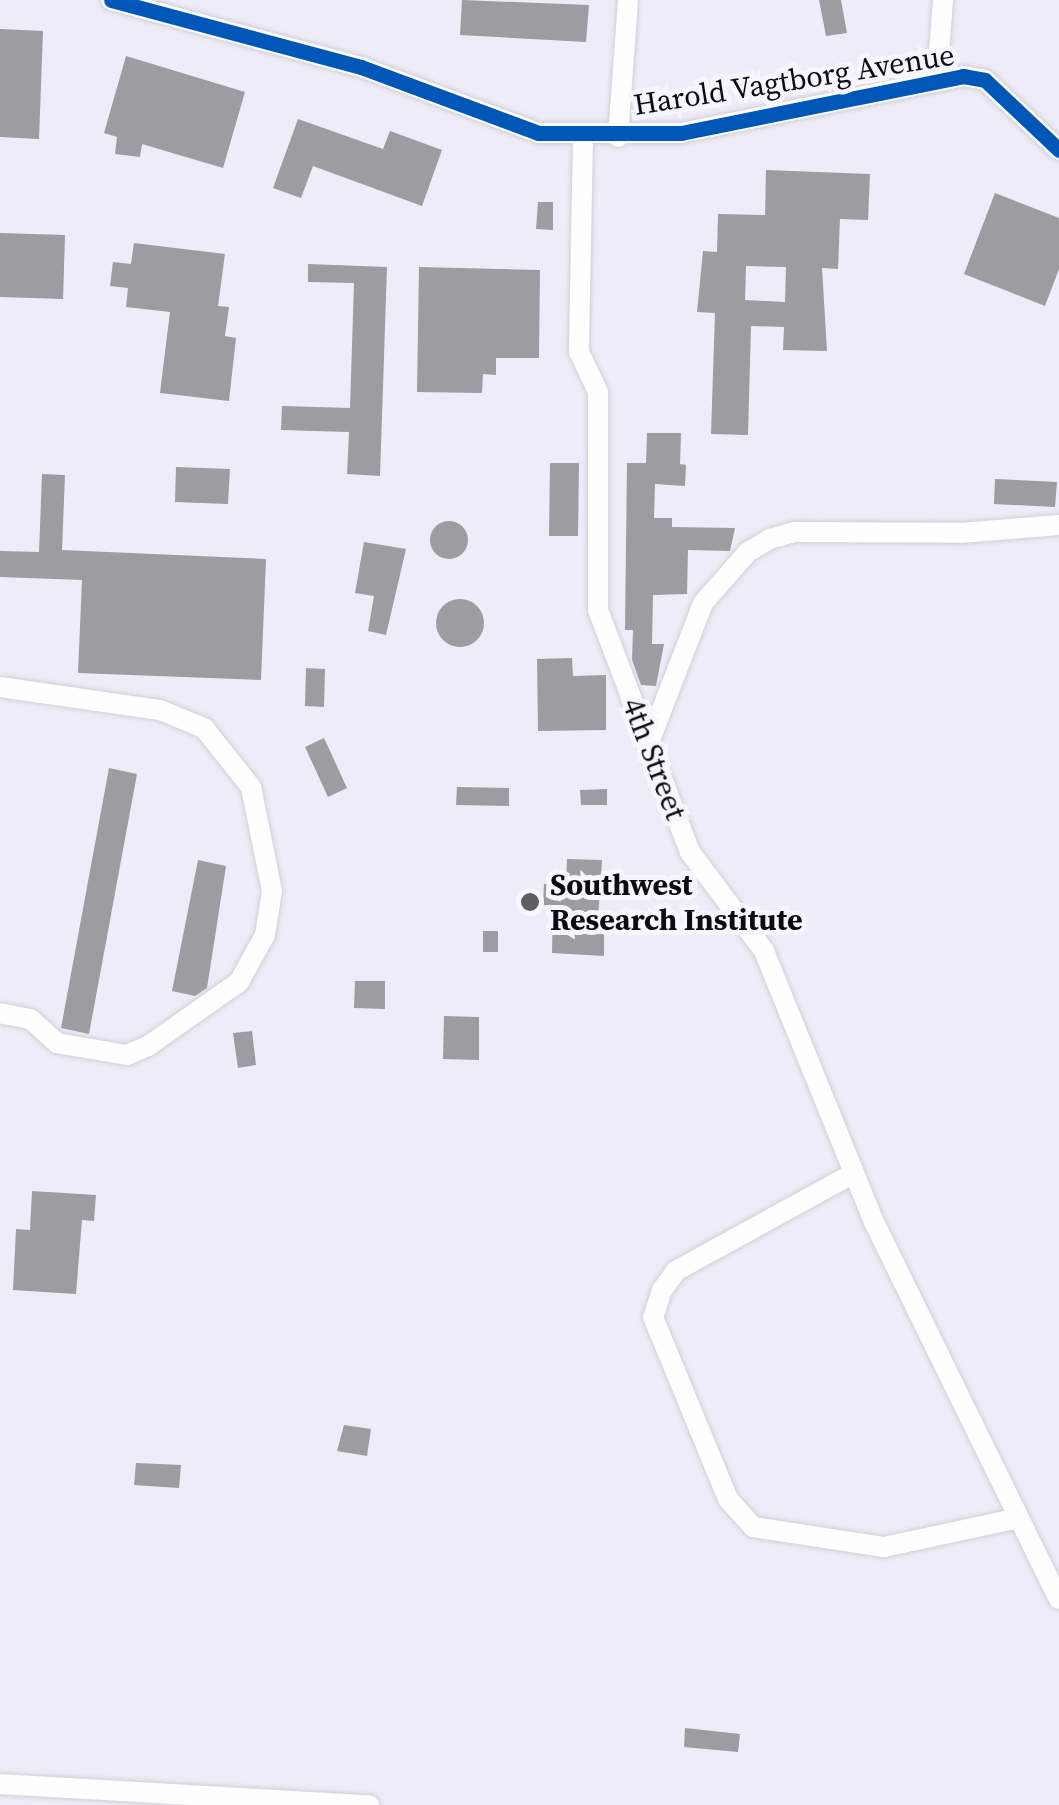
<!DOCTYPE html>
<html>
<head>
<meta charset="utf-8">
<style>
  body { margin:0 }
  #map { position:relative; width:1059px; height:1805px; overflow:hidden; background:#f8f8fd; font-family:"Source Serif 4",serif }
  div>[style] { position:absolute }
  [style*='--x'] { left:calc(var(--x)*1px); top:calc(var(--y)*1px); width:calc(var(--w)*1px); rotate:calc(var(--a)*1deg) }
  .built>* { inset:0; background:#edecf8 }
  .building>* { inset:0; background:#9d9ca2 }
  .round { border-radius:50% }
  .roads { filter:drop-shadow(0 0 2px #d1d0d7) drop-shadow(0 0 2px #d1d0d7) }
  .minor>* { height:20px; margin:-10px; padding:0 10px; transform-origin:10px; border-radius:10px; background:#fefeff }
  .cycleway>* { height:15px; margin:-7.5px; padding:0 7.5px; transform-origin:7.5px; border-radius:7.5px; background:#0057b8 }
  .dots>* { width:28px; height:28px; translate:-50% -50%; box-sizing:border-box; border:5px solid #f7f6ff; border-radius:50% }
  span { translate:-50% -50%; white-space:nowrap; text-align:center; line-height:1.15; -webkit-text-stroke:10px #f7f6ff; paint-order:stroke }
  .street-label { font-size:30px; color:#0c0b12 }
  .poi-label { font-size:30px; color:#0c0b12; font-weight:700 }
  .left { translate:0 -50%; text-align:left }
</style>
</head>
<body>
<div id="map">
  <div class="built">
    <div style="clip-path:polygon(0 0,1059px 0,1059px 1805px,0 1805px)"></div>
  </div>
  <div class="building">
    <div style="clip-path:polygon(462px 0,589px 5px,586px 42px,460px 35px)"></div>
    <div style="clip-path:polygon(819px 0,841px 0,847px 33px,826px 36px)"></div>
    <div style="clip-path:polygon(0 29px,43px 31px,39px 139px,0 137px)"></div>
    <div style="clip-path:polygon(126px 56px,245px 92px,223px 168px,142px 144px,140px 157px,115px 154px,117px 137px,104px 133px)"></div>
    <div style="clip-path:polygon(298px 119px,383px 149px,390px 131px,442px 150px,422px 206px,313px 166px,301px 198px,273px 188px)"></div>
    <div style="clip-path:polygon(evenodd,766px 170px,870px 174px,868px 220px,840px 219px,838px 269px,822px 268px,827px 351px,783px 350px,784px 327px,751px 326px,748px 435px,711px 434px,715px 313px,697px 312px,703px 251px,717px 252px,718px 214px,765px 215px,766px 170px,746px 266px,786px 267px,785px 302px,745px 300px,746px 266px)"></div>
    <div style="clip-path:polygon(995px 193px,1059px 218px,1059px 269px,1045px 306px,964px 274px)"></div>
    <div style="clip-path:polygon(538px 202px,553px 202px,553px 230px,536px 229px)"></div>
    <div style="clip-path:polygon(0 233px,65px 235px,63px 299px,0 297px)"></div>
    <div style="clip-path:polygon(134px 243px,225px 254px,218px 306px,229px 307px,225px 336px,236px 338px,229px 401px,160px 393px,170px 312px,126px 307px,128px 288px,110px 286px,113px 262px,131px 264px)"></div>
    <div style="clip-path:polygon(308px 264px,387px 267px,380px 476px,347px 474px,349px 432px,281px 430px,282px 406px,350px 408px,354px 283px,308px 282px)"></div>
    <div style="clip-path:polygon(419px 267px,540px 270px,539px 358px,496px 358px,496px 375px,483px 374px,482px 393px,417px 392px)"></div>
    <div style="clip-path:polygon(647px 433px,681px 433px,680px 464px,686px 465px,685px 486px,655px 484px,654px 518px,672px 518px,672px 527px,735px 528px,730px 551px,688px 550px,687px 594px,653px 595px,652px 644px,664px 644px,656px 686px,641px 685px,632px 660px,633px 630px,625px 630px,627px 463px,646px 463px)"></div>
    <div style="clip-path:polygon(550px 463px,579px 463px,578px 536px,549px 536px)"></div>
    <div style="clip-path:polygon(176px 467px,230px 469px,228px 504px,175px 502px)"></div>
    <div style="clip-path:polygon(42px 474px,65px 475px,62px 550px,266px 559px,261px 680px,78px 673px,82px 580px,0 577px,0 551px,39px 552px)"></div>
    <div style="clip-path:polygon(995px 479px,1057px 482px,1055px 507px,994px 504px)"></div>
    <div class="round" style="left:430px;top:521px;width:38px;height:38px"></div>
    <div style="clip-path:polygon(364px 542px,406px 549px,386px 635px,368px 631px,374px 596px,355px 593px)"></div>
    <div class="round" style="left:436px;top:599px;width:48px;height:48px"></div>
    <div style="clip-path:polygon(572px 658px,573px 676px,606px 675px,606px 730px,538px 731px,537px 659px)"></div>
    <div style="clip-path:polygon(306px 668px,325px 669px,324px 707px,305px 706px)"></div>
    <div style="clip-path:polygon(324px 738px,347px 788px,328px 797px,305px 747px)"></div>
    <div style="clip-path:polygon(109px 768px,137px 774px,89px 1034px,61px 1028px)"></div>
    <div style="clip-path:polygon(457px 787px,509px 788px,509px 806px,456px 805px)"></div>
    <div style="clip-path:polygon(607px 789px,607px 805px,581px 805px,580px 790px)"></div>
    <div style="clip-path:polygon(567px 859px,602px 860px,597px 934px,604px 934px,604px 956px,552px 953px,553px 906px,543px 905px,544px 884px,566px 885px)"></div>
    <div style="clip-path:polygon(198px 860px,226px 866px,207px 988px,195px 996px,172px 991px)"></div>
    <div style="clip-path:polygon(483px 931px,498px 931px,498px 952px,483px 952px)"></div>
    <div style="clip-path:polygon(355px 981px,385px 981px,385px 1009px,354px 1008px)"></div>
    <div style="clip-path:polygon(444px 1016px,479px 1017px,479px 1060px,443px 1059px)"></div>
    <div style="clip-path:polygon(252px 1031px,256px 1065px,238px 1068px,233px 1033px)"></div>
    <div style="clip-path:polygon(32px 1191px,96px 1195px,94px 1221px,82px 1220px,76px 1294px,13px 1290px,16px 1229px,30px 1230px)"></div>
    <div style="clip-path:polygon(344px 1425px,371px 1429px,367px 1456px,337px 1451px)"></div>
    <div style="clip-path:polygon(136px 1463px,181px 1465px,179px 1488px,134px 1485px)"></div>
    <div style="clip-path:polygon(685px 1728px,740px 1734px,738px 1752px,684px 1747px)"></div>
  </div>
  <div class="roads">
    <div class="minor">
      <div style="--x:111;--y:0;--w:259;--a:15"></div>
      <div style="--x:361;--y:67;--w:189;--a:20.4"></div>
      <div style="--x:538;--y:133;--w:143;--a:0"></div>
      <div style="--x:681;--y:133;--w:288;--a:-11.4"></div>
      <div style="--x:963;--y:76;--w:22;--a:10"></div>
      <div style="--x:985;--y:80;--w:102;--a:43.4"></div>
      <div style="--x:937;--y:78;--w:78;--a:-85.6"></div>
      <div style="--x:618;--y:137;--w:137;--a:-85.8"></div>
      <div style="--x:583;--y:138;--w:214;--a:91.1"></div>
      <div style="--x:579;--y:352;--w:44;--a:64.6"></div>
      <div style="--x:598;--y:392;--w:218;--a:90"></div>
      <div style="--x:598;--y:610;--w:259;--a:69.2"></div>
      <div style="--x:690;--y:852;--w:124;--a:53.2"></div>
      <div style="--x:764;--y:951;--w:290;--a:67.9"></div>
      <div style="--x:873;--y:1220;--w:422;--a:63.9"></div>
      <div style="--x:0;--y:687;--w:162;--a:8.2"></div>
      <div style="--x:160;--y:710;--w:48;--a:22.2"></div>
      <div style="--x:204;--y:728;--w:75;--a:51.5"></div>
      <div style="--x:251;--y:787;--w:106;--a:78.6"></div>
      <div style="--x:272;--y:891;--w:45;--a:99"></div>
      <div style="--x:265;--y:935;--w:54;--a:119"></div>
      <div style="--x:239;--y:982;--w:111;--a:144.9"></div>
      <div style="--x:148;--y:1046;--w:23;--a:157"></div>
      <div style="--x:127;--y:1055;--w:71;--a:-170.3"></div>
      <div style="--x:57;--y:1043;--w:36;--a:-138"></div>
      <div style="--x:30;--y:1019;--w:31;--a:-169"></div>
      <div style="--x:648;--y:745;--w:152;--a:-68.8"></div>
      <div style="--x:703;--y:603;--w:68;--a:-48.6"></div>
      <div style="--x:748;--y:552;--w:26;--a:-31"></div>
      <div style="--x:770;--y:539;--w:25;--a:-16"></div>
      <div style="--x:794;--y:532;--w:167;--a:0.3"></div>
      <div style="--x:961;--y:533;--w:98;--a:-4.7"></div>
      <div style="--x:854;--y:1173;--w:203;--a:151.2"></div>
      <div style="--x:676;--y:1271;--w:24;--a:126"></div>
      <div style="--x:662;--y:1290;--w:28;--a:108"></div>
      <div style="--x:653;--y:1317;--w:197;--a:67.6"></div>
      <div style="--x:728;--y:1499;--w:38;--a:48"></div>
      <div style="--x:753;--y:1527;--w:133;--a:8.7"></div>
      <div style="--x:884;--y:1547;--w:138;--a:-12.1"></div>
      <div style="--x:0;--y:1784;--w:370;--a:3.3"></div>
    </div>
  </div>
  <div class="cycleway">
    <div style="--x:111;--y:0;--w:259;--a:15"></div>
    <div style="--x:361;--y:67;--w:189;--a:20.4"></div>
    <div style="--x:538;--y:133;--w:143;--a:0"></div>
    <div style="--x:681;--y:133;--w:288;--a:-11.4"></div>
    <div style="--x:963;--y:76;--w:22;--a:10"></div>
    <div style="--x:985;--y:80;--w:102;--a:43.4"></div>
  </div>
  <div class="dots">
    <div style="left:530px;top:902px;background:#5f5e64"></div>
  </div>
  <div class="street-label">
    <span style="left:794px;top:80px;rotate:-9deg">Harold Vagtborg Avenue</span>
    <span style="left:654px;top:759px;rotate:69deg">4th Street</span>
  </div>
  <div class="poi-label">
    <span class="left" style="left:550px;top:902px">Southwest<br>Research Institute</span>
  </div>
</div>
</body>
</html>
